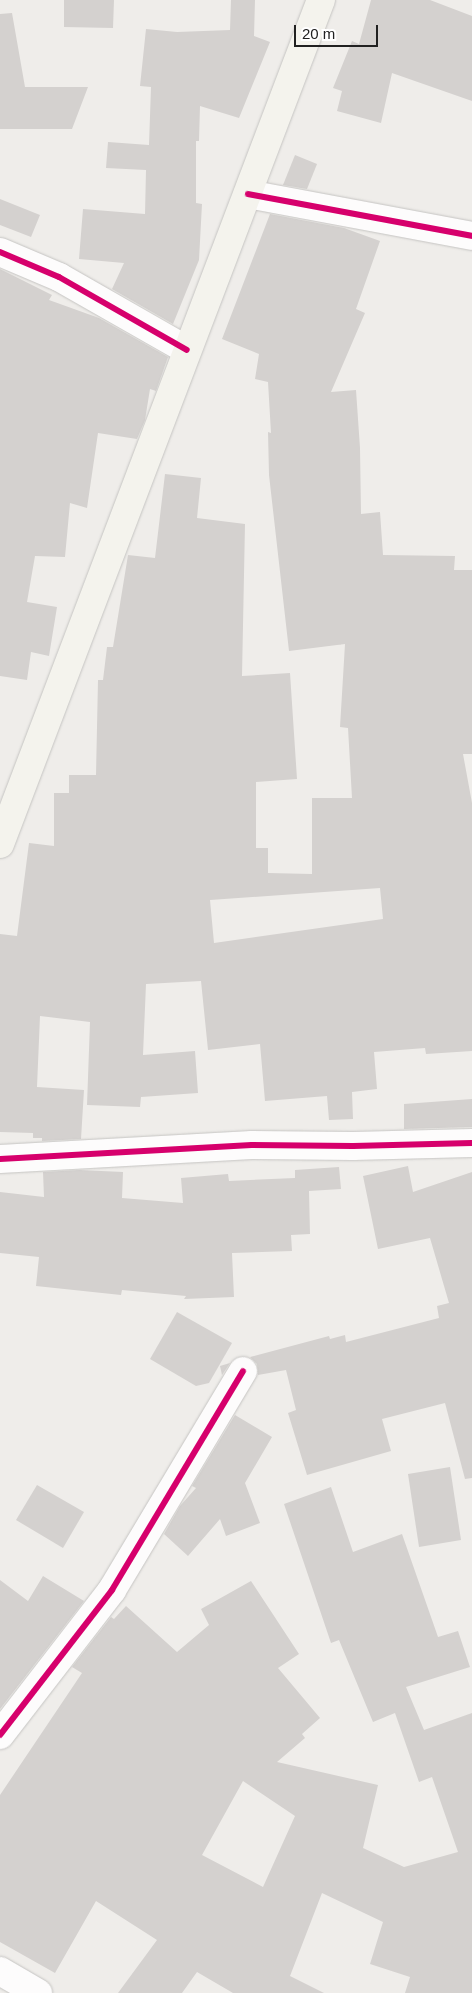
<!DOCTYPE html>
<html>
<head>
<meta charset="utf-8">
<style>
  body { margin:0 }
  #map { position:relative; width:472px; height:1993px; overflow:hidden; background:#efedea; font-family:Helvetica,sans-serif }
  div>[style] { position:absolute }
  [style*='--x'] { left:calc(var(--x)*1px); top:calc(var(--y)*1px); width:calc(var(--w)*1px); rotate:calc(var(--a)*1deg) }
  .building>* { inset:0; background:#d4d1cf }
  .roads { filter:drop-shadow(0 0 1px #c5c4c2) drop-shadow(0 0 1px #c5c4c2) }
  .minor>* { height:28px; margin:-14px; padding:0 14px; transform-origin:14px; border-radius:14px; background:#fdfcfc }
  .secondary>* { height:28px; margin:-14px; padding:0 14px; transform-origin:14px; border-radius:14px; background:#f4f3ed }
  .cycleway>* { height:6px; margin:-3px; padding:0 3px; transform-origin:3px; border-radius:3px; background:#d6006c }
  span { translate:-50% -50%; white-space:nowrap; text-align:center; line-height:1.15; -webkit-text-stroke:5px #fff; paint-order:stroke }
  .scale { position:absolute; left:294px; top:25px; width:84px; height:22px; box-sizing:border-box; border:2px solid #212121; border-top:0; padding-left:6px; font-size:15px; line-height:18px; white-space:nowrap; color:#212121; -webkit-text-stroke:4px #fff; paint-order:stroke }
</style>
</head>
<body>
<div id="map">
  <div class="building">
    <div style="clip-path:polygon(64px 0,114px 0,113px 28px,64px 27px)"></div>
    <div style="clip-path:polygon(231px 0,255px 0,254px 36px,270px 42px,239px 118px,200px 106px,199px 141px,196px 141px,196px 203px,202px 204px,199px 260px,173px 324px,112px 289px,124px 263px,79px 259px,83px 209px,145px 214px,146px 170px,106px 168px,108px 142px,149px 145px,151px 87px,140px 86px,146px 29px,177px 32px,230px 30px)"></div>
    <div style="clip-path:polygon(371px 0,430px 0,472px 16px,472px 101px,392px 73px,381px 123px,337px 111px,342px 91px,333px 88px,352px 41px,359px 44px)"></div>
    <div style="clip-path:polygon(12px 13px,25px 87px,88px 87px,72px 129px,0 129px,0 14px)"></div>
    <div style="clip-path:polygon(295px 155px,317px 164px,307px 189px,283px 185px)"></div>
    <div style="clip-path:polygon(0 199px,40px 215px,31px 237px,0 225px)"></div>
    <div style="clip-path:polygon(evenodd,270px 214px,344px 228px,380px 241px,356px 309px,365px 313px,331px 392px,356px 390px,360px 448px,361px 514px,380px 512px,383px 555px,455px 556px,454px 570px,472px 570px,472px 754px,463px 754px,472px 803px,472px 1051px,426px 1054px,425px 1048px,374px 1052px,377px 1089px,352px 1092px,353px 1119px,329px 1120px,327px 1096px,265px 1101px,260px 1044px,208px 1050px,201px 981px,146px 984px,143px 1055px,195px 1051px,198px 1093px,141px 1097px,140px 1107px,87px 1105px,90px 1022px,40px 1016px,37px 1087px,84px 1090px,81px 1139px,42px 1141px,42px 1138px,33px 1138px,33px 1133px,0 1132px,0 934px,17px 936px,29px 843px,54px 846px,54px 793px,69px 793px,69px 775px,96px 775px,98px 680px,103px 680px,107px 647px,113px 647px,128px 555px,155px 558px,165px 474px,201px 478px,197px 518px,245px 524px,242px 676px,290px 673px,297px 779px,256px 782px,256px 848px,268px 848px,268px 873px,312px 874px,312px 798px,352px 798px,348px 728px,340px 727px,345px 644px,289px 651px,269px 475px,268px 432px,271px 433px,268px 382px,255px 379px,259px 354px,222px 339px,270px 214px,380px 888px,383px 919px,214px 943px,210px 900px,380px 888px)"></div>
    <div style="clip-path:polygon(0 269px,52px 295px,49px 300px,99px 318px,168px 357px,156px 391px,150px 389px,145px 420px,137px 439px,98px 433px,87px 508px,70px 503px,65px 557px,35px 556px,27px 602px,57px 607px,49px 656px,31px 652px,27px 680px,0 676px)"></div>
    <div style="clip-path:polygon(472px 1099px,472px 1127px,404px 1129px,404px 1104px)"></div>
    <div style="clip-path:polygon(408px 1166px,413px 1192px,472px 1172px,472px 1478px,465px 1479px,445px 1403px,382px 1419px,391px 1451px,307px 1475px,288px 1413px,296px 1410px,286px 1370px,258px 1375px,257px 1364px,250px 1357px,329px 1336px,330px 1339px,345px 1335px,346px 1342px,439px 1318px,437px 1306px,449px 1303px,430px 1238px,378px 1249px,363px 1176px)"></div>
    <div style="clip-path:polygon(339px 1167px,341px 1189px,309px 1191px,310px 1234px,291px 1235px,292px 1251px,232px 1253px,234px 1297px,184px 1299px,186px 1296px,122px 1290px,121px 1295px,36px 1286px,39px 1257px,0 1253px,0 1192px,44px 1197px,43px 1172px,79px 1170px,123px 1172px,122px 1198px,183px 1203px,181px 1178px,228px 1174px,229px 1181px,295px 1178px,295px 1170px)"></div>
    <div style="clip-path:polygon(177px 1312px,232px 1343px,209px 1383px,196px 1386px,150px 1359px)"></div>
    <div style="clip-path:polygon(230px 1363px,222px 1375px,220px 1366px)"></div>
    <div style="clip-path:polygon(235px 1415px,272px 1437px,245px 1483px,260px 1523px,226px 1536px,220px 1519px,188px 1556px,164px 1534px,180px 1506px,196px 1488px,192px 1486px)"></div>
    <div style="clip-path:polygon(450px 1467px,461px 1540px,419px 1547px,408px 1474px)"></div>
    <div style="clip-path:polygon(37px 1485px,84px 1512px,63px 1548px,16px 1520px)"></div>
    <div style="clip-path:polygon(evenodd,331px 1487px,353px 1552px,402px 1534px,438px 1637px,458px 1631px,470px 1667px,406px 1687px,424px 1730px,472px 1713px,472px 1993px,405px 1993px,410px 1977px,370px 1964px,383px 1922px,322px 1893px,290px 1976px,324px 1993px,233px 1993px,197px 1972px,182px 1993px,118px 1993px,157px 1940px,96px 1901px,55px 1973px,0 1942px,0 1795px,82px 1673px,72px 1667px,111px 1617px,114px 1619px,126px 1606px,177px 1652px,209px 1625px,201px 1609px,251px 1581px,299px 1654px,278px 1668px,320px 1718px,302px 1734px,305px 1738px,277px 1762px,378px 1785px,363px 1848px,404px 1867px,458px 1852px,432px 1777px,419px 1782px,395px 1713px,373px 1722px,339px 1640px,331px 1643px,284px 1504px,331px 1487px,243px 1781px,295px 1816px,263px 1887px,202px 1855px,243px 1781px)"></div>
    <div style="clip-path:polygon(43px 1576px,84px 1601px,0 1709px,0 1580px,28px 1601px)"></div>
  </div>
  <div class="roads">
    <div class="minor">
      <div style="--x:248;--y:194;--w:228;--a:10.6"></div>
      <div style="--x:0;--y:252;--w:64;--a:23"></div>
      <div style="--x:59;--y:277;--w:147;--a:29.7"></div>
      <div style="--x:0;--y:1159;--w:252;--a:-3.2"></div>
      <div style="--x:252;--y:1145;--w:101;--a:0.6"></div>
      <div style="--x:353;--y:1146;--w:119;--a:-1.4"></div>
      <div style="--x:0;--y:1735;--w:183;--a:-52.3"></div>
      <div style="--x:112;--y:1590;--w:255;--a:-59.1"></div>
      <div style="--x:0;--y:1971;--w:44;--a:30.1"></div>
    </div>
    <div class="secondary">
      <div style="--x:0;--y:844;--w:903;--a:-69.18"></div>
    </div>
  </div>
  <div class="cycleway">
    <div style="--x:248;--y:194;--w:228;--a:10.6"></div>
    <div style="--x:0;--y:252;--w:64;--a:23"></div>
    <div style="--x:59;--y:277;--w:147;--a:29.7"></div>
    <div style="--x:0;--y:1159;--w:252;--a:-3.2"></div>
    <div style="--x:252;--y:1145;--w:101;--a:0.6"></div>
    <div style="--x:353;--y:1146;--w:119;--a:-1.4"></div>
    <div style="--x:0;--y:1735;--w:183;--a:-52.3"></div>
    <div style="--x:112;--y:1590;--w:255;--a:-59.1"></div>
  </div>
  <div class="scale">20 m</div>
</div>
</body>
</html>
